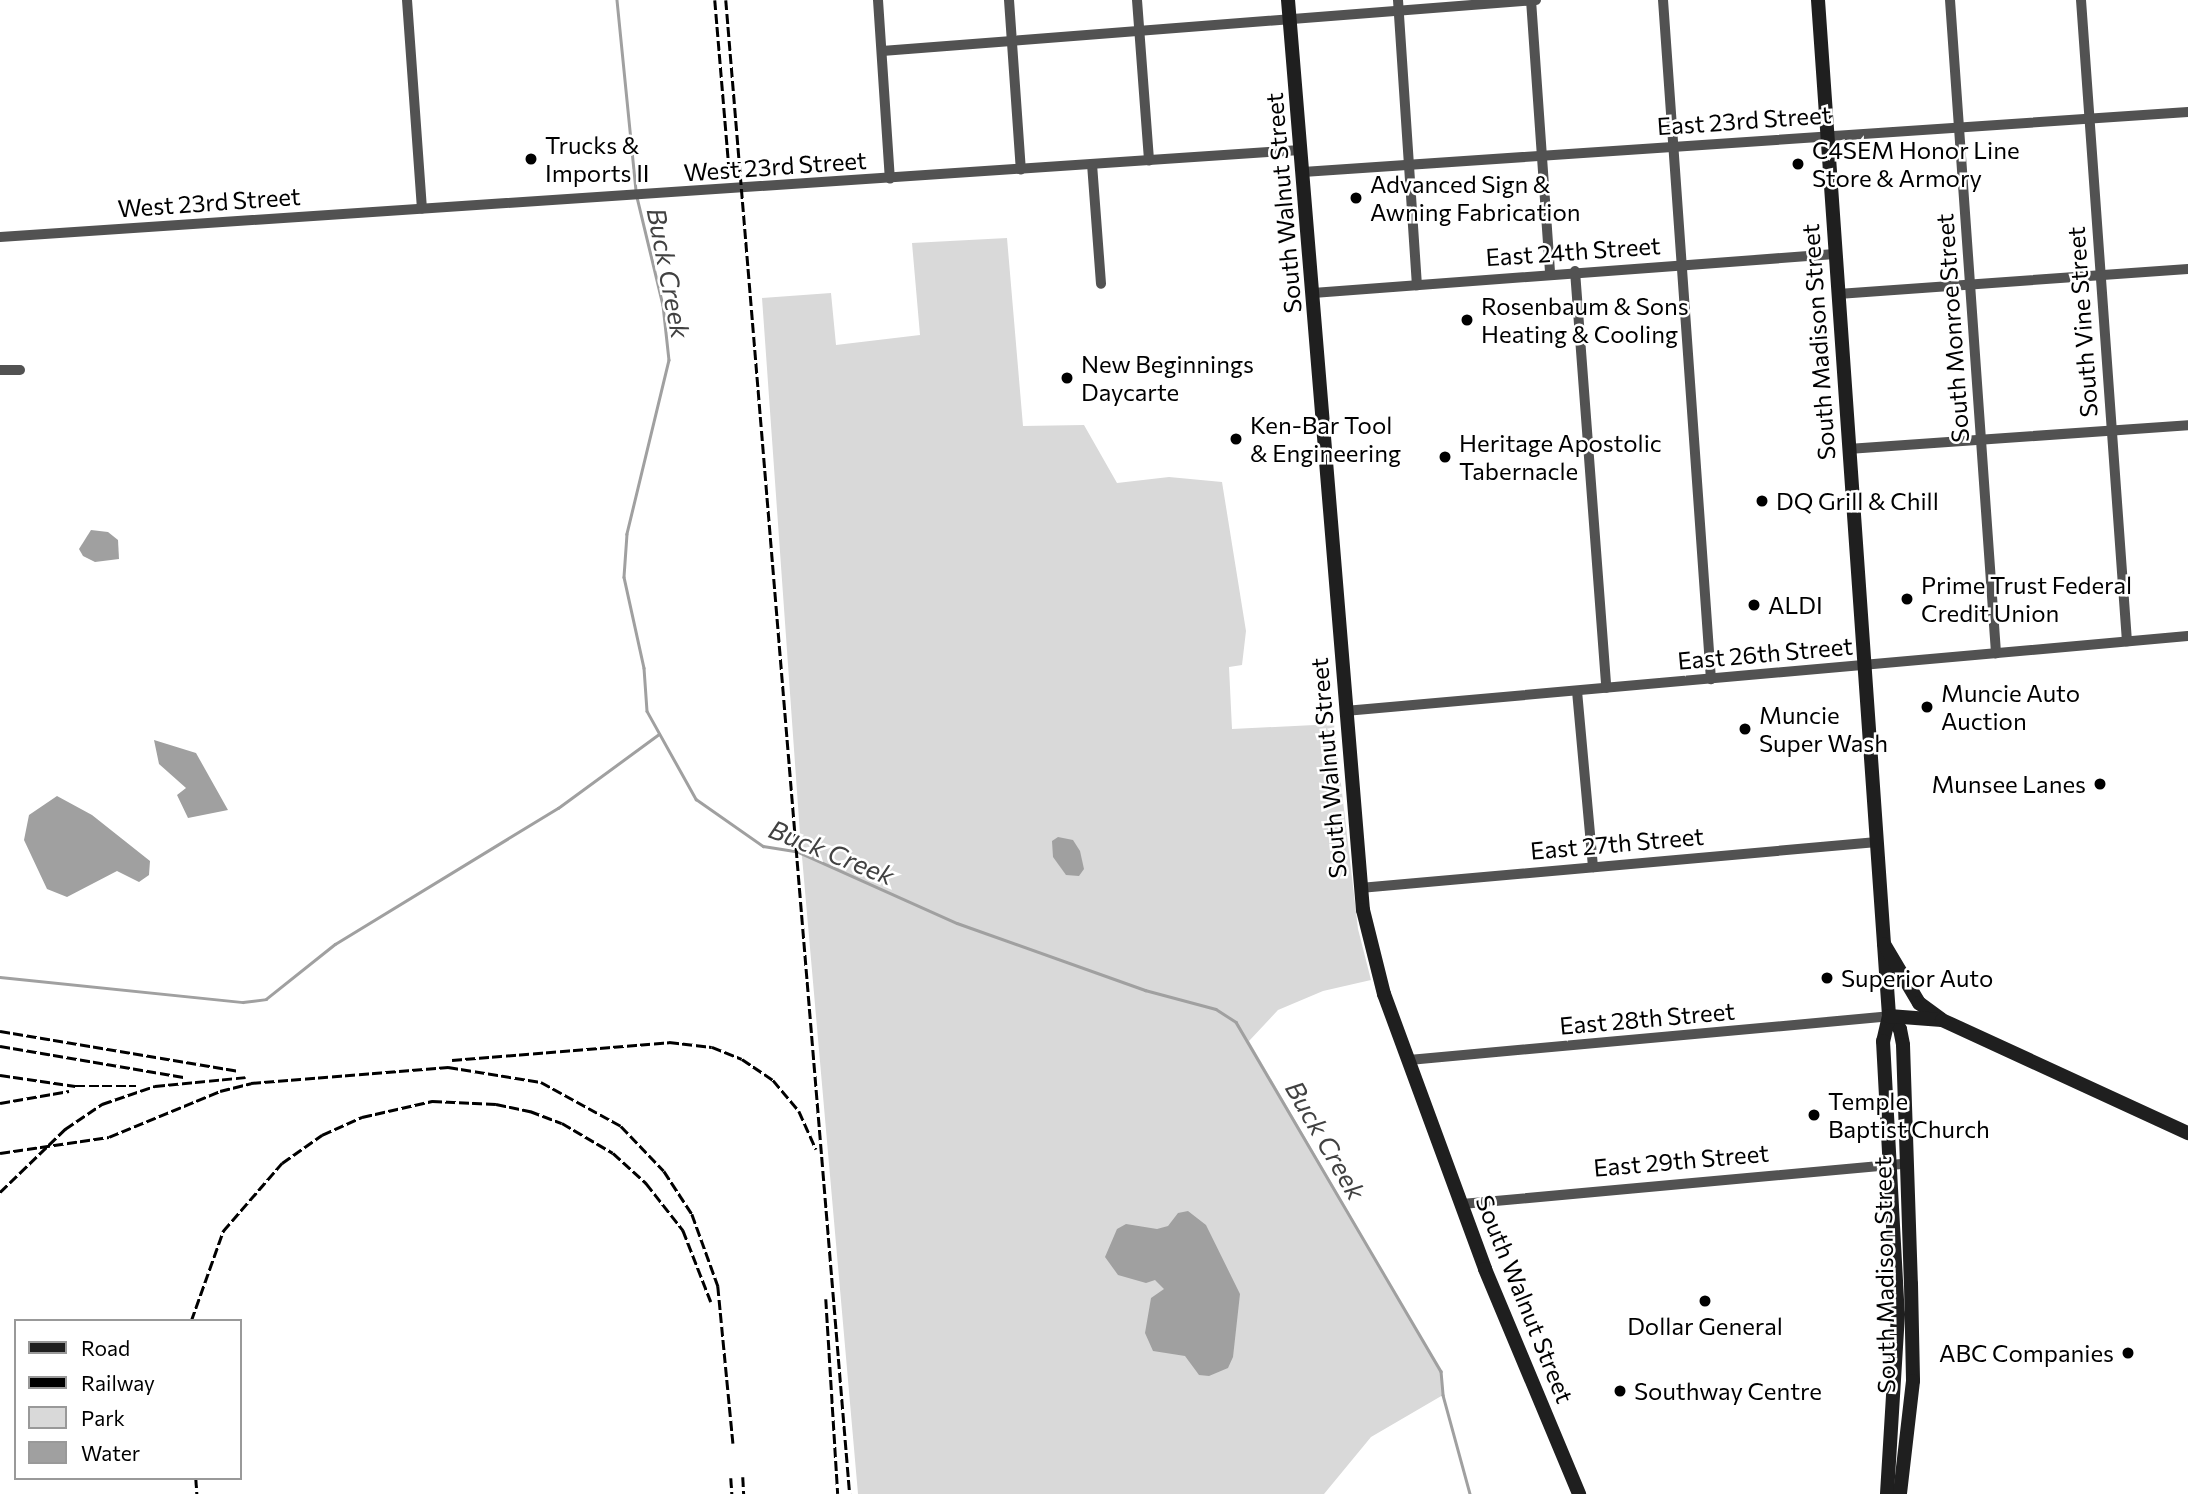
<!DOCTYPE html>
<html>
<head>
<meta charset="utf-8">
<style>
  body { margin:0 }
  #map { position:relative; width:2188px; height:1494px; overflow:hidden; background:#fff; font-family:Commissioner,sans-serif }
  div>[style] { position:absolute }
  [style*='--x'] { left:calc(var(--x)*1px); top:calc(var(--y)*1px); width:calc(var(--w)*1px); rotate:calc(var(--a)*1deg) }
  .green>* { inset:0; background:#d9d9d9 }
  .water>* { inset:0; background:#a0a0a0 }
  .stream>* { height:2.5px; margin:-1.25px; padding:0 1.25px; transform-origin:1.25px; border-radius:1.25px; background:#a0a0a0 }
  .minor>* { height:10px; margin:-5px; padding:0 5px; transform-origin:5px; border-radius:5px; background:#525252 }
  .secondary>* { height:14px; margin:-7px; padding:0 7px; transform-origin:7px; border-radius:7px; background:#1f1f1f }
  .rail>* { height:2.5px; margin-top:-1.25px; transform-origin:0; background:repeating-linear-gradient(90deg,#000 0 10px,transparent 0 13.5px) }
  .dots>* { width:19px; height:19px; translate:-50% -50%; box-sizing:border-box; border:4px solid #fff; border-radius:50% }
  span { translate:-50% -50%; white-space:nowrap; text-align:center; line-height:1.15; -webkit-text-stroke:5px #fff; paint-order:stroke }
  .street-label { font-size:24px; color:#000 }
  .poi-label { font-size:24px; color:#000 }
  .left { translate:0 -50%; text-align:left }
  .right { translate:-100% -50%; text-align:right }
  .water-label { font-size:26px; color:#414141; font-style:italic }
  .legend { position:absolute; left:14px; top:1319px; width:228px; height:161px; box-sizing:border-box; background:#fff; border:2px solid #999; margin:0; padding:9px 12px; list-style:none; font-size:21px; color:#000 }
  .legend li { display:flex; align-items:center; gap:14px; height:35px }
  .legend b { width:35px; border:2px solid #999 }
</style>
</head>
<body>
<div id="map">
  <div class="green">
    <div style="clip-path:polygon(1007px 238px,1023px 426px,1084px 425px,1117px 483px,1169px 477px,1222px 482px,1246px 631px,1242px 665px,1229px 667px,1232px 729px,1334px 724px,1358px 929px,1371px 980px,1323px 991px,1278px 1010px,1249px 1041px,1441px 1371px,1443px 1395px,1371px 1437px,1324px 1494px,858px 1494px,800px 834px,762px 298px,831px 293px,836px 345px,920px 335px,912px 243px)"></div>
  </div>
  <div class="water">
    <div style="clip-path:polygon(91px 530px,108px 532px,118px 540px,119px 559px,95px 562px,83px 556px,79px 549px)"></div>
    <div style="clip-path:polygon(154px 740px,196px 753px,228px 810px,188px 818px,177px 795px,186px 788px,159px 764px)"></div>
    <div style="clip-path:polygon(57px 796px,92px 815px,150px 861px,149px 875px,139px 882px,117px 871px,67px 897px,47px 889px,24px 840px,29px 815px)"></div>
    <div style="clip-path:polygon(1058px 837px,1073px 840px,1080px 851px,1084px 869px,1079px 876px,1066px 875px,1053px 857px,1052px 841px)"></div>
    <div style="clip-path:polygon(1188px 1211px,1206px 1225px,1240px 1294px,1233px 1357px,1228px 1368px,1209px 1376px,1199px 1375px,1185px 1356px,1153px 1351px,1145px 1333px,1151px 1298px,1164px 1289px,1155px 1280px,1146px 1283px,1118px 1275px,1105px 1257px,1117px 1229px,1126px 1224px,1157px 1229px,1168px 1226px,1178px 1213px)"></div>
  </div>
  <div class="stream">
    <div style="--x:617;--y:0;--w:191;--a:84.3"></div>
    <div style="--x:637;--y:197;--w:111;--a:76.5"></div>
    <div style="--x:663;--y:305;--w:55;--a:83.8"></div>
    <div style="--x:669;--y:360;--w:179;--a:103.6"></div>
    <div style="--x:627;--y:534;--w:43;--a:94"></div>
    <div style="--x:624;--y:577;--w:93;--a:77.6"></div>
    <div style="--x:644;--y:668;--w:43;--a:86"></div>
    <div style="--x:647;--y:711;--w:101;--a:60.9"></div>
    <div style="--x:696;--y:799;--w:82;--a:35"></div>
    <div style="--x:763;--y:846;--w:33;--a:9"></div>
    <div style="--x:796;--y:851;--w:176;--a:24.1"></div>
    <div style="--x:957;--y:923;--w:200;--a:19.6"></div>
    <div style="--x:1145;--y:990;--w:73;--a:15"></div>
    <div style="--x:1216;--y:1009;--w:24;--a:33"></div>
    <div style="--x:1236;--y:1022;--w:405;--a:59.6"></div>
    <div style="--x:1441;--y:1371;--w:24;--a:85"></div>
    <div style="--x:1443;--y:1395;--w:103;--a:74.7"></div>
    <div style="--x:0;--y:977;--w:244;--a:5.9"></div>
    <div style="--x:243;--y:1002;--w:23;--a:-7"></div>
    <div style="--x:266;--y:999;--w:88;--a:-38.6"></div>
    <div style="--x:335;--y:944;--w:261;--a:-31.4"></div>
    <div style="--x:558;--y:808;--w:125;--a:-36.2"></div>
  </div>
  <div class="minor">
    <div style="--x:407;--y:0;--w:209;--a:85.9"></div>
    <div style="--x:878;--y:0;--w:179;--a:86.2"></div>
    <div style="--x:1009;--y:0;--w:170;--a:86"></div>
    <div style="--x:1137;--y:0;--w:161;--a:85.7"></div>
    <div style="--x:1398;--y:0;--w:286;--a:86.2"></div>
    <div style="--x:1531;--y:0;--w:273;--a:86"></div>
    <div style="--x:1663;--y:0;--w:681;--a:85.96"></div>
    <div style="--x:1950;--y:0;--w:655;--a:85.97"></div>
    <div style="--x:2081;--y:0;--w:643;--a:85.9"></div>
    <div style="--x:882;--y:51;--w:656;--a:-4.46"></div>
    <div style="--x:1092;--y:164;--w:120;--a:85.7"></div>
    <div style="--x:1303;--y:172;--w:887;--a:-3.88"></div>
    <div style="--x:0;--y:237;--w:1303;--a:-3.83"></div>
    <div style="--x:1575;--y:271;--w:418;--a:85.7"></div>
    <div style="--x:1313;--y:293;--w:523;--a:-4.27"></div>
    <div style="--x:1838;--y:294;--w:351;--a:-4.1"></div>
    <div style="--x:0;--y:370;--w:20;--a:0"></div>
    <div style="--x:1848;--y:449;--w:341;--a:-4"></div>
    <div style="--x:1577;--y:691;--w:177;--a:84.8"></div>
    <div style="--x:1345;--y:711;--w:846;--a:-5.08"></div>
    <div style="--x:1360;--y:888;--w:519;--a:-5.08"></div>
    <div style="--x:1409;--y:1060;--w:482;--a:-5.2"></div>
    <div style="--x:1462;--y:1204;--w:444;--a:-5.2"></div>
  </div>
  <div class="secondary">
    <div style="--x:1288;--y:0;--w:913;--a:85.29"></div>
    <div style="--x:1363;--y:910;--w:87;--a:76"></div>
    <div style="--x:1384;--y:994;--w:293;--a:69.8"></div>
    <div style="--x:1485;--y:1269;--w:244;--a:67.3"></div>
    <div style="--x:1818;--y:0;--w:1018;--a:86"></div>
    <div style="--x:1889;--y:1016;--w:26;--a:103"></div>
    <div style="--x:1883;--y:1041;--w:273;--a:86.9"></div>
    <div style="--x:1898;--y:1314;--w:180;--a:93.5"></div>
    <div style="--x:1884;--y:944;--w:69;--a:59.3"></div>
    <div style="--x:1919;--y:1003;--w:27;--a:36"></div>
    <div style="--x:1889;--y:1016;--w:17;--a:50"></div>
    <div style="--x:1900;--y:1029;--w:16;--a:79"></div>
    <div style="--x:1903;--y:1045;--w:239;--a:88.1"></div>
    <div style="--x:1911;--y:1284;--w:97;--a:88.8"></div>
    <div style="--x:1913;--y:1381;--w:114;--a:96.6"></div>
    <div style="--x:1889;--y:1016;--w:53;--a:4.3"></div>
    <div style="--x:1942;--y:1020;--w:271;--a:24.7"></div>
  </div>
  <div class="rail">
    <div style="--x:715;--y:0;--w:166;--a:85.2"></div>
    <div style="--x:726;--y:0;--w:1499;--a:85.26"></div>
    <div style="--x:0;--y:1031;--w:241;--a:9.5"></div>
    <div style="--x:0;--y:1046;--w:186;--a:9.6"></div>
    <div style="--x:452;--y:1060;--w:218;--a:-4.7"></div>
    <div style="--x:669;--y:1042;--w:43;--a:6.6"></div>
    <div style="--x:712;--y:1047;--w:32;--a:22"></div>
    <div style="--x:742;--y:1059;--w:37;--a:34"></div>
    <div style="--x:773;--y:1080;--w:40;--a:50"></div>
    <div style="--x:799;--y:1111;--w:42;--a:65.9"></div>
    <div style="--x:0;--y:1075;--w:76;--a:8.3"></div>
    <div style="--x:75;--y:1086;--w:61;--a:0"></div>
    <div style="--x:0;--y:1103;--w:70;--a:-9.9"></div>
    <div style="--x:0;--y:1153;--w:110;--a:-8.4"></div>
    <div style="--x:109;--y:1137;--w:120;--a:-22.5"></div>
    <div style="--x:220;--y:1091;--w:32;--a:-14"></div>
    <div style="--x:251;--y:1083;--w:198;--a:-4.6"></div>
    <div style="--x:448;--y:1067;--w:94;--a:9.2"></div>
    <div style="--x:541;--y:1082;--w:91;--a:28.8"></div>
    <div style="--x:621;--y:1126;--w:62;--a:46.3"></div>
    <div style="--x:664;--y:1171;--w:51;--a:56.9"></div>
    <div style="--x:692;--y:1214;--w:77;--a:70.1"></div>
    <div style="--x:718;--y:1286;--w:158;--a:84.5"></div>
    <div style="--x:0;--y:1192;--w:91;--a:-44.1"></div>
    <div style="--x:65;--y:1129;--w:45;--a:-34"></div>
    <div style="--x:102;--y:1104;--w:56;--a:-18.8"></div>
    <div style="--x:155;--y:1086;--w:91;--a:-5.6"></div>
    <div style="--x:826;--y:1299;--w:195;--a:86.5"></div>
    <div style="--x:191;--y:1321;--w:96;--a:-70.4"></div>
    <div style="--x:223;--y:1231;--w:90;--a:-49.1"></div>
    <div style="--x:282;--y:1163;--w:49;--a:-35"></div>
    <div style="--x:322;--y:1135;--w:44;--a:-24.2"></div>
    <div style="--x:362;--y:1117;--w:72;--a:-12.9"></div>
    <div style="--x:432;--y:1101;--w:64;--a:2.7"></div>
    <div style="--x:496;--y:1104;--w:35;--a:12"></div>
    <div style="--x:530;--y:1111;--w:34;--a:21"></div>
    <div style="--x:562;--y:1123;--w:59;--a:30.5"></div>
    <div style="--x:613;--y:1153;--w:45;--a:42.3"></div>
    <div style="--x:646;--y:1183;--w:60;--a:51.8"></div>
    <div style="--x:683;--y:1230;--w:77;--a:68.7"></div>
    <div style="--x:743;--y:1477;--w:17;--a:87"></div>
    <div style="--x:196;--y:1478;--w:16;--a:86"></div>
    <div style="--x:731;--y:1478;--w:16;--a:86"></div>
  </div>
  <div class="dots">
    <div style="left:531px;top:159px;background:#000"></div>
    <div style="left:1798px;top:164px;background:#000"></div>
    <div style="left:1356px;top:198px;background:#000"></div>
    <div style="left:1467px;top:320px;background:#000"></div>
    <div style="left:1067px;top:378px;background:#000"></div>
    <div style="left:1236px;top:439px;background:#000"></div>
    <div style="left:1445px;top:457px;background:#000"></div>
    <div style="left:1762px;top:501px;background:#000"></div>
    <div style="left:1907px;top:599px;background:#000"></div>
    <div style="left:1754px;top:605px;background:#000"></div>
    <div style="left:1927px;top:707px;background:#000"></div>
    <div style="left:1745px;top:729px;background:#000"></div>
    <div style="left:2100px;top:784px;background:#000"></div>
    <div style="left:1827px;top:978px;background:#000"></div>
    <div style="left:1814px;top:1115px;background:#000"></div>
    <div style="left:1705px;top:1301px;background:#000"></div>
    <div style="left:2128px;top:1353px;background:#000"></div>
    <div style="left:1620px;top:1391px;background:#000"></div>
  </div>
  <div class="street-label">
    <span style="left:1744px;top:120px;rotate:-4deg">East 23rd Street</span>
    <span style="left:775px;top:166px;rotate:-4deg">West 23rd Street</span>
    <span style="left:209px;top:202px;rotate:-4deg">West 23rd Street</span>
    <span style="left:1283px;top:203px;rotate:-95deg">South Walnut Street</span>
    <span style="left:1573px;top:251px;rotate:-4deg">East 24th Street</span>
    <span style="left:2082px;top:322px;rotate:-94deg">South Vine Street</span>
    <span style="left:1952px;top:328px;rotate:-94deg">South Monroe Street</span>
    <span style="left:1818px;top:342px;rotate:-94deg">South Madison Street</span>
    <span style="left:1765px;top:653px;rotate:-5deg">East 26th Street</span>
    <span style="left:1328px;top:768px;rotate:-95deg">South Walnut Street</span>
    <span style="left:1617px;top:843px;rotate:-5deg">East 27th Street</span>
    <span style="left:1647px;top:1018px;rotate:-5deg">East 28th Street</span>
    <span style="left:1681px;top:1160px;rotate:-5deg">East 29th Street</span>
    <span style="left:1884px;top:1275px;rotate:-91deg">South Madison Street</span>
    <span style="left:1525px;top:1299px;rotate:68deg">South Walnut Street</span>
  </div>
  <div class="poi-label">
    <span class="left" style="left:545px;top:159px">Trucks &amp;<br>Imports II</span>
    <span class="left" style="left:1812px;top:164px">C4SEM Honor Line<br>Store &amp; Armory</span>
    <span class="left" style="left:1370px;top:198px">Advanced Sign &amp;<br>Awning Fabrication</span>
    <span class="left" style="left:1481px;top:320px">Rosenbaum &amp; Sons<br>Heating &amp; Cooling</span>
    <span class="left" style="left:1081px;top:378px">New Beginnings<br>Daycarte</span>
    <span class="left" style="left:1250px;top:439px">Ken-Bar Tool<br>&amp; Engineering</span>
    <span class="left" style="left:1459px;top:457px">Heritage Apostolic<br>Tabernacle</span>
    <span class="left" style="left:1776px;top:501px">DQ Grill &amp; Chill</span>
    <span class="left" style="left:1921px;top:599px">Prime Trust Federal<br>Credit Union</span>
    <span class="left" style="left:1768px;top:605px">ALDI</span>
    <span class="left" style="left:1941px;top:707px">Muncie Auto<br>Auction</span>
    <span class="left" style="left:1759px;top:729px">Muncie<br>Super Wash</span>
    <span class="right" style="left:2086px;top:784px">Munsee Lanes</span>
    <span class="left" style="left:1841px;top:978px">Superior Auto</span>
    <span class="left" style="left:1828px;top:1115px">Temple<br>Baptist Church</span>
    <span style="left:1705px;top:1326px">Dollar General</span>
    <span class="right" style="left:2114px;top:1353px">ABC Companies</span>
    <span class="left" style="left:1634px;top:1391px">Southway Centre</span>
  </div>
  <div class="water-label">
    <span style="left:669px;top:273px;rotate:79deg">Buck Creek</span>
    <span style="left:832px;top:852px;rotate:22deg">Buck Creek</span>
    <span style="left:1326px;top:1140px;rotate:60deg">Buck Creek</span>
  </div>
  <ul class="legend">
  <li><b style="height:9px;background:#1f1f1f"></b>Road</li>
  <li><b style="height:9px;background:#000"></b>Railway</li>
  <li><b style="height:19px;background:#d9d9d9"></b>Park</li>
  <li><b style="height:19px;background:#a0a0a0"></b>Water</li>
  </ul>
</div>
</body>
</html>
